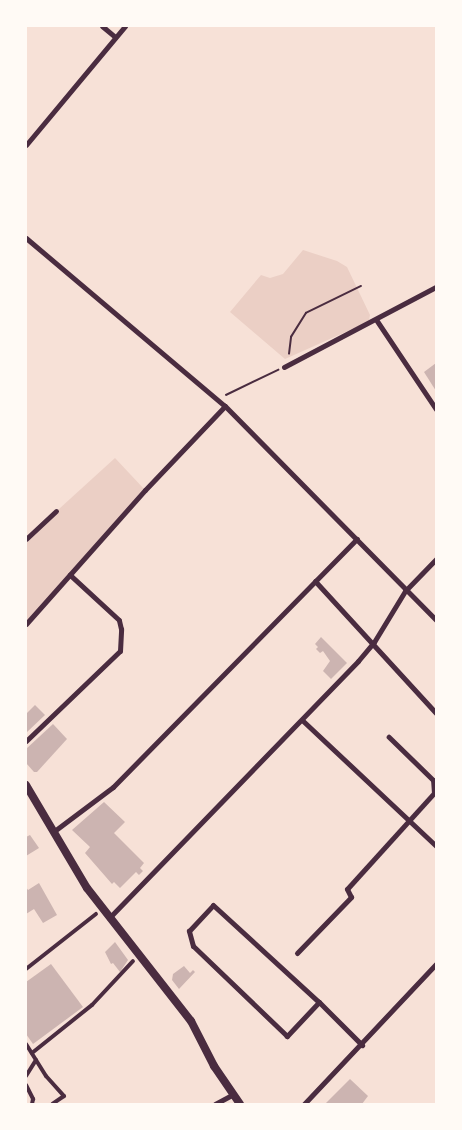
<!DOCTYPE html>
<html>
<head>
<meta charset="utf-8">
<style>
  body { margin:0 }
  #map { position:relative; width:462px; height:1130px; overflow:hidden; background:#f7e1d7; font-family:Overpass,sans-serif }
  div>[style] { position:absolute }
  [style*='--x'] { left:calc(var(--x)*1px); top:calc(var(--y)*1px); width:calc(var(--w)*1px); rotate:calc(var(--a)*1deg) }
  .green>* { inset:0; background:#ebcfc5 }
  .building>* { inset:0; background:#ccb4b1 }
  .path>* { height:1.5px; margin:-0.75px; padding:0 0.75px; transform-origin:0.75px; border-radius:0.75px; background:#4a2c40 }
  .pedestrian>* { height:4px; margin:-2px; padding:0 2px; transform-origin:2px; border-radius:2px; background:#4a2c40 }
  .minor>* { height:5px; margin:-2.5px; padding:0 2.5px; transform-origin:2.5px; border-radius:2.5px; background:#4a2c40 }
  .secondary>* { height:8px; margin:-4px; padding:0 4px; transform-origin:4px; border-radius:4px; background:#4a2c40 }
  span { translate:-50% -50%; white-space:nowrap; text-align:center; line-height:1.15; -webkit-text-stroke:6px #fffaf5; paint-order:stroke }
  .frame { position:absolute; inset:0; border:27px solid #fffaf5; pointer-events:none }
</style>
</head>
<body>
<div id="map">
  <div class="green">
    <div style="clip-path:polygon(303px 250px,337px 261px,347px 267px,370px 315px,369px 320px,359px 326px,285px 359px,230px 312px,261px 275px,270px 278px,283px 274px)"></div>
    <div style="clip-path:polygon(115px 458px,145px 490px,26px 624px,26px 539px)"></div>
  </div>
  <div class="building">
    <div style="clip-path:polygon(436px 363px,436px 391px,424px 372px)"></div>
    <div style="clip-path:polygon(321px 637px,347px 663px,331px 679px,323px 671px,330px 661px,323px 651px,320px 653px,316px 649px,318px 647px,315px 644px)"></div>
    <div style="clip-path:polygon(35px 705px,45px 715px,26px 733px,26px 714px)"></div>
    <div style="clip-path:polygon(53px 724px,67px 739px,37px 772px,34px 772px,26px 763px,26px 749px)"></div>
    <div style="clip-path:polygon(104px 802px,125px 822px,114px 833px,144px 863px,140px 868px,143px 871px,139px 875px,136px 872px,120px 888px,114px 882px,112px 884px,85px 853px,90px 847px,72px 830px)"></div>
    <div style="clip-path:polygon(30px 835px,39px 848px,26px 856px,26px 837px)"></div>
    <div style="clip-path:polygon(39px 883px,57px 915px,43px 923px,34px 909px,26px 914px,26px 887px,28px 890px)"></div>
    <div style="clip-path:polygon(115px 942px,128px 960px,120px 972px,113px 963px,111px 964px,105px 952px)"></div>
    <div style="clip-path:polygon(51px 964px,83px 1007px,33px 1044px,26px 1034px,26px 982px)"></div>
    <div style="clip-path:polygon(184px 966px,190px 973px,193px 970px,195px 972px,179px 989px,172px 980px,173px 974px)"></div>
    <div style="clip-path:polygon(350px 1079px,368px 1096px,362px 1104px,325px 1104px)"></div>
  </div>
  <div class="path">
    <div style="--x:289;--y:354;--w:17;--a:-83"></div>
    <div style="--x:291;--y:337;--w:28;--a:-58"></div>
    <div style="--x:306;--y:313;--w:61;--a:-26.1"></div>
    <div style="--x:226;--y:395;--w:58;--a:-25.7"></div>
  </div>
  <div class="pedestrian">
    <div style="--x:26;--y:969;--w:89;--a:-38.2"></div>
    <div style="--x:26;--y:1044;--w:38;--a:58"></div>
    <div style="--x:46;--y:1076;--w:27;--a:48"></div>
    <div style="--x:64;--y:1096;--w:14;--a:146"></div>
    <div style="--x:32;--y:1053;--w:77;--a:-38.7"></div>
    <div style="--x:92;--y:1005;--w:60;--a:-47"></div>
    <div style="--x:26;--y:1076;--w:19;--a:-58"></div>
    <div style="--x:26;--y:1085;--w:16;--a:63"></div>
    <div style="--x:33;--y:1099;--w:5;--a:101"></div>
  </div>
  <div class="minor">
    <div style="--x:102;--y:26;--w:17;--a:40"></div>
    <div style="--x:26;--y:145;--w:155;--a:-50.2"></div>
    <div style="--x:26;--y:238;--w:260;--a:40.2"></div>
    <div style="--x:225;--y:406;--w:301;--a:45.4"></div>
    <div style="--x:377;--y:321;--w:106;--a:56.2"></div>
    <div style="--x:284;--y:367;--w:172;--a:-27.8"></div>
    <div style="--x:26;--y:539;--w:41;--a:-43"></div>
    <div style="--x:315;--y:581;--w:179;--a:47.5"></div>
    <div style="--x:26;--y:624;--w:179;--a:-48.4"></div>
    <div style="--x:145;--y:490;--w:116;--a:-46.4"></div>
    <div style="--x:302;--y:720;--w:184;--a:43.2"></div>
    <div style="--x:26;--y:741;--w:130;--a:-43.8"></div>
    <div style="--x:120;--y:651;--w:22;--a:-87"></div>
    <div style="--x:121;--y:629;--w:9;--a:-103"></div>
    <div style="--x:119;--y:620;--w:67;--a:-137.4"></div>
    <div style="--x:53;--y:832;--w:75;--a:-36.9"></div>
    <div style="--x:113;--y:787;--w:348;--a:-45.5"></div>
    <div style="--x:109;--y:918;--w:358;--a:-45.9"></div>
    <div style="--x:358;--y:661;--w:25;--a:-50"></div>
    <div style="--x:374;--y:642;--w:60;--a:-58.7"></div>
    <div style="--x:405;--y:591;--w:45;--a:-45.9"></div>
    <div style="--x:297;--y:953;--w:78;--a:-46"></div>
    <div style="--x:351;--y:897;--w:9;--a:-117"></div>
    <div style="--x:347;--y:889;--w:130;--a:-47.8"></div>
    <div style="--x:434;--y:793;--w:13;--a:-94"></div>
    <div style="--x:433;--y:780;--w:62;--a:-135.7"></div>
    <div style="--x:319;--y:1002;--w:47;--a:133.3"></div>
    <div style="--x:287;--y:1036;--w:130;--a:-136.2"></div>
    <div style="--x:193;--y:946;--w:16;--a:-105"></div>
    <div style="--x:189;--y:931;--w:35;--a:-47"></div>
    <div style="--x:213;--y:905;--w:144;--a:42.5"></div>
    <div style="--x:319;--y:1002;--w:61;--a:45"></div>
    <div style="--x:215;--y:1104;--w:19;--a:-28"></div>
    <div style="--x:304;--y:1104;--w:192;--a:-46.7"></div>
  </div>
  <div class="secondary">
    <div style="--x:26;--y:785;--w:120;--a:59.4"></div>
    <div style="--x:87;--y:888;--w:169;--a:52"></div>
    <div style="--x:191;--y:1021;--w:51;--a:62.9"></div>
    <div style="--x:214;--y:1066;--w:46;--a:55.6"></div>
  </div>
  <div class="frame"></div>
</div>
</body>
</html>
